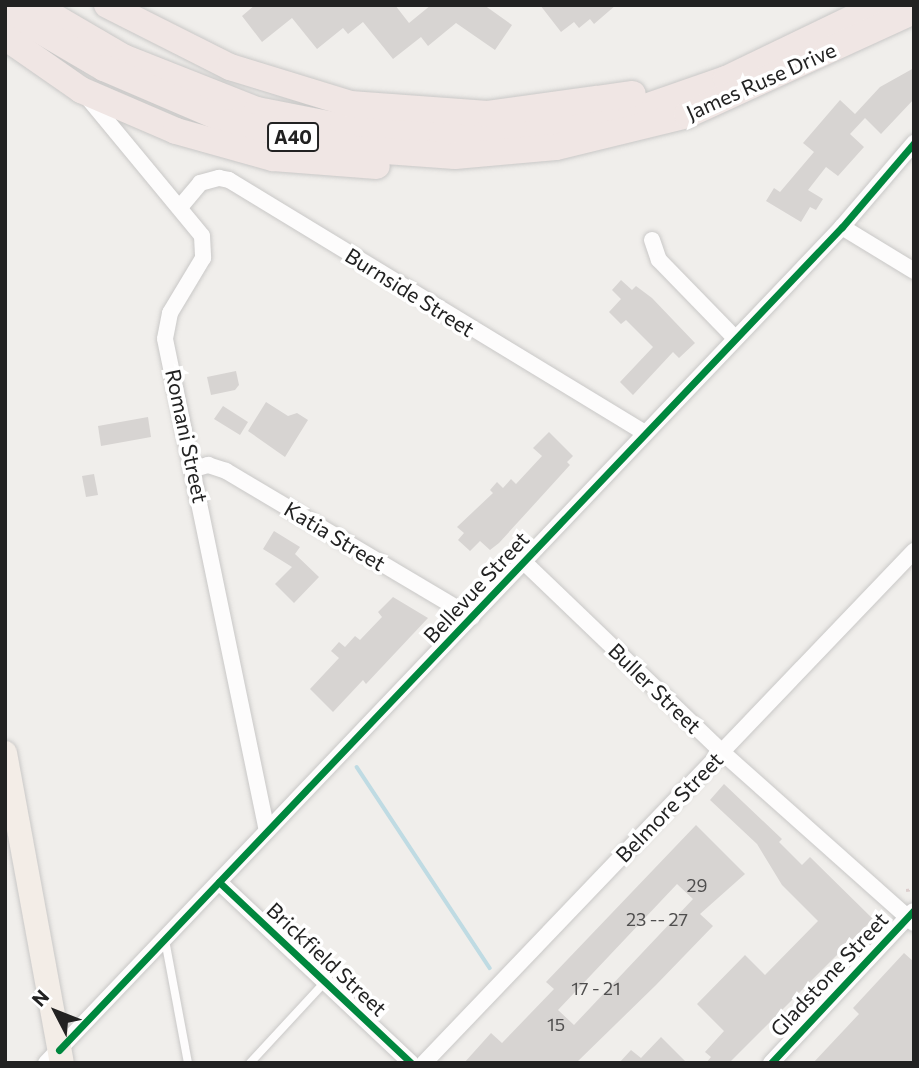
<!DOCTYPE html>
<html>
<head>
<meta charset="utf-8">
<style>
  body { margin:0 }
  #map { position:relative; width:919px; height:1068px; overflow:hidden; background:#f0eeeb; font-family:Commissioner,sans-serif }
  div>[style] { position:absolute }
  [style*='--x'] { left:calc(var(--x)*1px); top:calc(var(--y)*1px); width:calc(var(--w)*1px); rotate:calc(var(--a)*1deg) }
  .stream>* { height:3.5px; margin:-1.75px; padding:0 1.75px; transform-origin:1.75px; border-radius:1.75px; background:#bfdbe3 }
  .building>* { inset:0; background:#d7d4d2 }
  .path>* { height:2.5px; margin-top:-1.25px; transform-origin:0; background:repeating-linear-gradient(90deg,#dccecd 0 3.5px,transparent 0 7px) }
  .roads { filter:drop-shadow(0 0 2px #c9c8c7) drop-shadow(0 0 2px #c9c8c7) }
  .service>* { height:8px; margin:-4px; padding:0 4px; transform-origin:4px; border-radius:4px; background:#fdfcfc }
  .minor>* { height:16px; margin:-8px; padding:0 8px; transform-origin:8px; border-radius:8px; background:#fdfcfc }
  .primary>* { height:24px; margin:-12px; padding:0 12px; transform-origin:12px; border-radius:12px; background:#f3ede7 }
  .trunk>* { height:26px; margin:-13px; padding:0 13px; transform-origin:13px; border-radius:13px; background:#f0e6e4 }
  .cycleway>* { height:7px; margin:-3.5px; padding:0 3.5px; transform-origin:3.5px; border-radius:3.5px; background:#00873e }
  span { translate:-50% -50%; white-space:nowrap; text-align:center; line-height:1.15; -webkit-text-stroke:7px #fff; paint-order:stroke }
  .number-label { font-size:18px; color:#4f4e4e }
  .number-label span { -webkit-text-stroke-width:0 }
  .shield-label span { padding:2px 5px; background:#fff; border:2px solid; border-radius:5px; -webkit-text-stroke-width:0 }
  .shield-label { font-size:19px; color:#222; font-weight:700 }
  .street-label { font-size:21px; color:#222 }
  .frame { position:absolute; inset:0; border:7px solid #222; pointer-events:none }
  .north { position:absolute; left:21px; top:977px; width:70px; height:70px; -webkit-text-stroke:5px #fff; paint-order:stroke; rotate:312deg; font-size:19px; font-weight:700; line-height:28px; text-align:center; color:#222 }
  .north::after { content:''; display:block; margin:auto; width:24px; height:32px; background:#222; clip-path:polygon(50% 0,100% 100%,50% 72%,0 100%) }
</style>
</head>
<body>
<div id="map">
  <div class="stream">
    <div style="--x:357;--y:767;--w:241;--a:56.5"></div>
  </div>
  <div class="building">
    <div style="clip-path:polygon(255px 5px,395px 5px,409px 23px,431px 5px,484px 5px,512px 25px,495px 50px,456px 23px,428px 46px,421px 37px,393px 59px,363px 22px,348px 34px,343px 28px,317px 49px,292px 18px,262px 42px,242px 16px)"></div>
    <div style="clip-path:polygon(540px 5px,616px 5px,594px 24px,590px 19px,579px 28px,574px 22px,561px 32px)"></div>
    <div style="clip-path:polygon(914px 68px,914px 99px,881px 134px,865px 118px,850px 134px,864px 147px,838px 176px,826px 167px,808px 190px,823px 199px,816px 210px,810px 207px,801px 222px,766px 201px,774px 188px,780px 192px,814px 152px,803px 143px,840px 100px,855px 114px,880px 87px)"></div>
    <div style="clip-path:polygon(621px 280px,632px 290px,636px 286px,652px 298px,695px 343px,679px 358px,673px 352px,633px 395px,620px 382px,653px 347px,626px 320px,621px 324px,609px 312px,621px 299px,612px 290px)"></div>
    <div style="clip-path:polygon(236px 371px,239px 385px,235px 390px,211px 395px,207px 377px)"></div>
    <div style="clip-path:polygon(266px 402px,288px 416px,297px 413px,308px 420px,285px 457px,248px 431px)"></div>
    <div style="clip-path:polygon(223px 406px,248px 422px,240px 435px,214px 419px)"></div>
    <div style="clip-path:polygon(148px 417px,151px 437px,101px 446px,98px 426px)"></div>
    <div style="clip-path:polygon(549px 432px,573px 456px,567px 462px,570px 465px,499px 543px,490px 550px,480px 541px,470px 551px,458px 540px,464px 533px,457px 527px,493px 493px,490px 490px,497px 482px,503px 488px,511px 479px,516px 484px,542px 456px,533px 448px)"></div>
    <div style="clip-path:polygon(94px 474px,98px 495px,86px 497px,82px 476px)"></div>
    <div style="clip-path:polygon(274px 531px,300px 547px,295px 554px,319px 577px,294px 603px,275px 584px,292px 567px,263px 549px)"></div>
    <div style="clip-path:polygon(393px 597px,428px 618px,366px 684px,363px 680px,333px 712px,310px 689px,339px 658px,331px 651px,339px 642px,345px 647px,355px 636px,360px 640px,382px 617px,378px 612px)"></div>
    <div style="clip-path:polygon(724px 784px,782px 839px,779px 842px,802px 865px,810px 857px,873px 919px,729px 1063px,706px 1063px,711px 1057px,705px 1052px,724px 1031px,697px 1004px,745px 955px,765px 975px,818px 921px,782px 885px,757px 844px,710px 800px)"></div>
    <div style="clip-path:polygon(evenodd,696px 825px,745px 874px,700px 914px,713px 926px,656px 985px,576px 1063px,464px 1063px,491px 1033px,502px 1043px,554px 989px,546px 982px,696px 825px,677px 884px,693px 899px,574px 1025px,558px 1010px,677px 884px)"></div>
    <div style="clip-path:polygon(904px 953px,914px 962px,914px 1063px,813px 1063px,859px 1014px,853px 1008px)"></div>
    <div style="clip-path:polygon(661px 1037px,687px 1063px,619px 1063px,631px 1050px,641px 1058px)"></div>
  </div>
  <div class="path">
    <div style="--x:906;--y:890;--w:8;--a:-7"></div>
  </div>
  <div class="roads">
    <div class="service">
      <div style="--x:165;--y:940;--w:125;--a:79.4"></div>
      <div style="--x:250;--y:1063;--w:112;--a:-47.2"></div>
    </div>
    <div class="minor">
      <div style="--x:88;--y:98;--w:179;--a:50.4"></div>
      <div style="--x:202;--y:236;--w:22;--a:87"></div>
      <div style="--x:203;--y:258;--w:64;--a:121"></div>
      <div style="--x:170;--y:313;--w:26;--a:101"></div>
      <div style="--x:165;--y:339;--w:502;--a:78.29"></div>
      <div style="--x:181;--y:206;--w:30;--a:-50"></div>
      <div style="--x:200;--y:183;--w:20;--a:-15"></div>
      <div style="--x:219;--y:178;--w:10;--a:11"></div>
      <div style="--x:229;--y:180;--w:486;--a:31.3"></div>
      <div style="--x:842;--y:227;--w:84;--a:31.4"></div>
      <div style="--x:652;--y:240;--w:21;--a:71"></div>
      <div style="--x:659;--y:260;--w:107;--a:45.8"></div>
      <div style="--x:194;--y:469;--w:15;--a:-16"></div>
      <div style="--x:208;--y:465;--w:19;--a:18"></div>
      <div style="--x:226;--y:471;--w:286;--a:30.7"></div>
      <div style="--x:524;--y:562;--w:274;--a:43.8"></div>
      <div style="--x:722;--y:752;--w:257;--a:41.7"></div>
      <div style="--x:219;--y:882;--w:264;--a:43.3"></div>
      <div style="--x:46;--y:1063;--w:1154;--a:-46.4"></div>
      <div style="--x:842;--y:227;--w:111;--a:-49.4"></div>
      <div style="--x:424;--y:1063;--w:709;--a:-46.26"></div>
      <div style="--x:771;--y:1063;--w:208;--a:-46.9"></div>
    </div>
    <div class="primary">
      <div style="--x:5;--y:753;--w:315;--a:79.6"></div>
    </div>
    <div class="trunk">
      <div style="--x:34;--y:5;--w:103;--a:30.3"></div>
      <div style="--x:123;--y:57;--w:144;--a:21.6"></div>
      <div style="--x:257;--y:110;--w:88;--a:11.2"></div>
      <div style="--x:343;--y:127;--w:99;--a:5.2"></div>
      <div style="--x:442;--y:136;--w:97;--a:-3.5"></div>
      <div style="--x:539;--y:130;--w:94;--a:-11.1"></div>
      <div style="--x:631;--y:112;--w:101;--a:-19.2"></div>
      <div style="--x:726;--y:79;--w:171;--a:-25.7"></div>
      <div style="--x:107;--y:5;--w:138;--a:26.8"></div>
      <div style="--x:230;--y:67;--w:126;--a:17.1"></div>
      <div style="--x:350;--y:104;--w:138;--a:4.1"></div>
      <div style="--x:488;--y:114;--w:146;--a:-7.9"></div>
      <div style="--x:5;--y:10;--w:115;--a:30.4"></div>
      <div style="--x:104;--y:68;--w:137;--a:23.2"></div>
      <div style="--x:230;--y:122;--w:131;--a:11.9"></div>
      <div style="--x:358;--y:149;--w:97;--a:4.1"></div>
      <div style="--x:455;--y:156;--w:101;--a:-5.1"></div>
      <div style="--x:556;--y:147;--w:135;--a:-13.7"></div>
      <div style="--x:687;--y:115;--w:250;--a:-24.6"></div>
      <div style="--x:5;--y:37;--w:93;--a:34.9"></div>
      <div style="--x:81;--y:90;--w:103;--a:23.3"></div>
      <div style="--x:176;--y:131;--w:101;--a:15.6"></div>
      <div style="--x:273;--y:158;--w:104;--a:4.4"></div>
    </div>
  </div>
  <div class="cycleway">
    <div style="--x:219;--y:882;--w:264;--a:43.3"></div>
    <div style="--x:59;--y:1050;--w:1136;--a:-46.43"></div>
    <div style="--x:842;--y:227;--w:111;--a:-49.4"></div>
    <div style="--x:771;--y:1063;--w:209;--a:-46.9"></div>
  </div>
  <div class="number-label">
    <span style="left:697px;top:885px">29</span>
    <span style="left:657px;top:919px">23 -- 27</span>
    <span style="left:596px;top:988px">17 - 21</span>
    <span style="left:556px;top:1024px">15</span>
  </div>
  <div class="shield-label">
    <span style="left:293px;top:137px">A40</span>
  </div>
  <div class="street-label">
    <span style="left:761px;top:81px;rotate:-24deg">James Ruse Drive</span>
    <span style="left:410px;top:292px;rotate:32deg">Burnside Street</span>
    <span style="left:187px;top:436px;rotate:78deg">Romani Street</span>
    <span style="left:335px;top:536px;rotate:31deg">Katia Street</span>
    <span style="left:476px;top:587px;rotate:-47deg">Bellevue Street</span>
    <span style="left:655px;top:688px;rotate:44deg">Buller Street</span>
    <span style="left:669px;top:807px;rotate:-46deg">Belmore Street</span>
    <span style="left:327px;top:959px;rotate:43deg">Brickfield Street</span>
    <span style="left:829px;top:974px;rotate:-47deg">Gladstone Street</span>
  </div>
  <div class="frame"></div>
  <div class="north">N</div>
</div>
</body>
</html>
